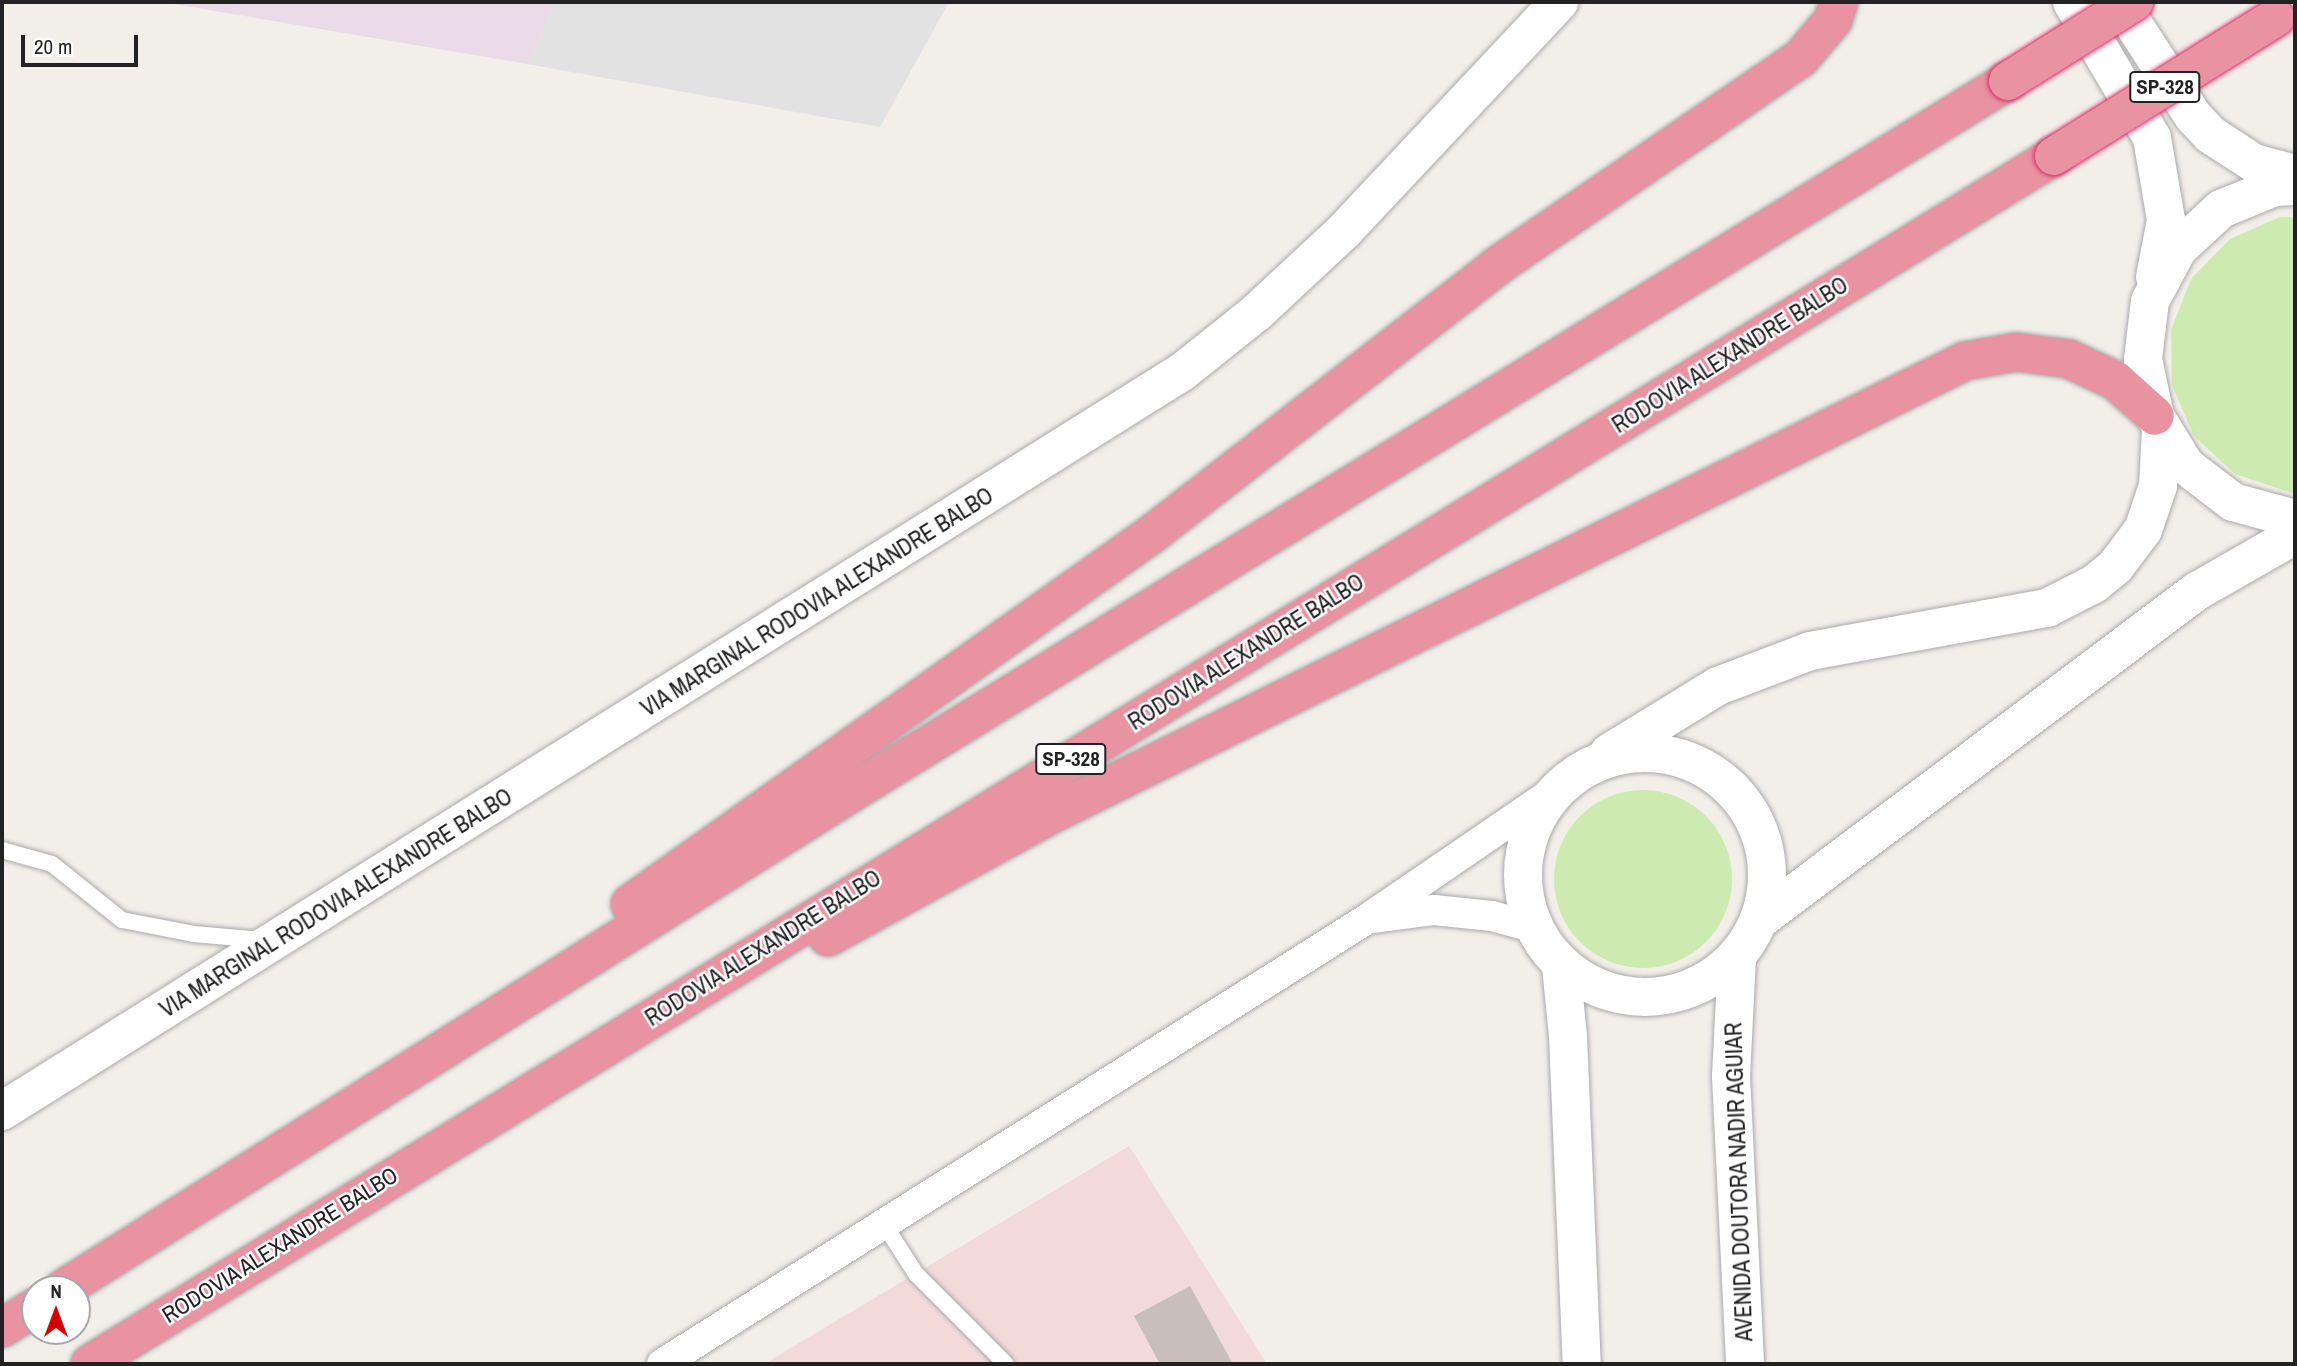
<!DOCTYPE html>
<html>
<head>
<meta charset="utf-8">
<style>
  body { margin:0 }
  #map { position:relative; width:2297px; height:1366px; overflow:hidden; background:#f2efe9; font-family:"Archivo Narrow",sans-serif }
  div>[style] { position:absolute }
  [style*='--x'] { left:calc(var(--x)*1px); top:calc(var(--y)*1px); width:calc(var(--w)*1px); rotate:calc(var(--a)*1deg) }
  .commercial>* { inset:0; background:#f2dad9 }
  .industrial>* { inset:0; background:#ebdbe8 }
  .grass>* { inset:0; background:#cdebb0 }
  .round { border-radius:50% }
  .parking>* { inset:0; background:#e2e2e2 }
  .building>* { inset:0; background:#c7bfb8 }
  .roads { filter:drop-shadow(0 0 2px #a9a9a9) drop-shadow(0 0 2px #a9a9a9) }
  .service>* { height:16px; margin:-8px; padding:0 8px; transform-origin:8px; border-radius:8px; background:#fff }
  .minor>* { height:30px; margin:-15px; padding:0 15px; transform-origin:15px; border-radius:15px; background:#fff }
  .tertiary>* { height:38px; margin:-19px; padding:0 19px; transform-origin:19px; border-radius:19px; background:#fff }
  .tertiary>.ring { margin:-19px; padding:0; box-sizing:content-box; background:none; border:38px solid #fff; border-radius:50% }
  .motorway>* { height:38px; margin:-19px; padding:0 19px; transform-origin:19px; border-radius:19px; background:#e892a2 }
  .bridges { filter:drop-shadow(0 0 2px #dc2a67) drop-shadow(0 0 2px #dc2a67) }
  .motorway-bridge>* { height:38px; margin:-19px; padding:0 19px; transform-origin:19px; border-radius:19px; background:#e892a2 }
  span { translate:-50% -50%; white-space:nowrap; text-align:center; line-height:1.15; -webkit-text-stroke:5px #fff; paint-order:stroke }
  .shield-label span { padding:2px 5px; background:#fff; border:2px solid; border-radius:5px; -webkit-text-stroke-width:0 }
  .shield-label { font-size:21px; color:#222; font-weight:700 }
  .street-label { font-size:23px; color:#222 }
  .frame { position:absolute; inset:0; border:4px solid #222; pointer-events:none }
  .north { position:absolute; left:21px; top:1275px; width:70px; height:70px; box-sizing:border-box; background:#fff; border:2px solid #a7a7a7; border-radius:50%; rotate:0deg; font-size:19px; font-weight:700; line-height:28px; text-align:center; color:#222 }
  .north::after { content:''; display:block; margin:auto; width:24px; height:32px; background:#d40000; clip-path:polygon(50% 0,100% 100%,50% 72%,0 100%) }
  .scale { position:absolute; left:21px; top:35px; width:117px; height:32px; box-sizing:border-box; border:4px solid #222; border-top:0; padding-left:9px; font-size:21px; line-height:24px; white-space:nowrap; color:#222; -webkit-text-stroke:5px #fff; paint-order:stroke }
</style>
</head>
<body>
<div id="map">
  <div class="commercial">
    <div style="clip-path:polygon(1129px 1146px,1267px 1364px,764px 1364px)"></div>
  </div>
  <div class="industrial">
    <div style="clip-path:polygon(162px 2px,556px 2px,527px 64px)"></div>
  </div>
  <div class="grass">
    <div style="clip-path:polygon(2280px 217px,2295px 217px,2295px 494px,2235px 474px,2194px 436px,2172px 385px,2171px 330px,2191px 279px,2230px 239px)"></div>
    <div class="round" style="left:1554px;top:790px;width:178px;height:178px"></div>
  </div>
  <div class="parking">
    <div style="clip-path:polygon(556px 2px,949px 2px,880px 127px,527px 64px)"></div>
  </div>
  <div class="building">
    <div style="clip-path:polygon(1190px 1286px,1233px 1364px,1160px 1364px,1134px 1316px)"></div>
  </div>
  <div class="roads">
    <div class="service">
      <div style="--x:2;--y:850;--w:52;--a:15.6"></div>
      <div style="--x:52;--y:864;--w:90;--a:38.7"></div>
      <div style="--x:122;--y:920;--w:73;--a:11"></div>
      <div style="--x:194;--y:934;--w:68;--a:5"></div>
      <div style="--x:884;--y:1224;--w:59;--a:57.4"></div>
      <div style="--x:916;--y:1274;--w:127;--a:45"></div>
    </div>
    <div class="minor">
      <div style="--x:1374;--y:918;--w:61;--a:-7.6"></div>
      <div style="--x:1434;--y:910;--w:58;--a:5.9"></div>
      <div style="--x:1492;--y:916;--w:41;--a:15.4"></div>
      <div style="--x:662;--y:1364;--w:834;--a:-32.26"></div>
      <div style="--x:1367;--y:919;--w:227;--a:-34.4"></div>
    </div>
    <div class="tertiary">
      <div style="--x:2072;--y:2;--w:158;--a:59.5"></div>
      <div style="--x:2152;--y:138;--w:83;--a:80.3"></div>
      <div style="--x:2166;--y:220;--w:58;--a:100.9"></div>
      <div style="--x:2119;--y:2;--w:136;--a:57"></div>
      <div style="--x:2193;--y:116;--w:26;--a:47"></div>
      <div style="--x:2211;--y:135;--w:51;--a:33.1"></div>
      <div style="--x:2254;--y:163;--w:42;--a:15"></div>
      <div style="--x:2295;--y:186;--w:20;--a:177"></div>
      <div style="--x:2275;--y:187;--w:58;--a:157.8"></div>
      <div style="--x:2221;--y:209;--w:59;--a:137.1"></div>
      <div style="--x:2178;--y:249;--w:59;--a:118.3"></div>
      <div style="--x:2150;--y:301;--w:58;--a:96.9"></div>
      <div style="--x:2143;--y:359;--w:58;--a:78.1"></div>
      <div style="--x:2155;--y:416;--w:59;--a:58.2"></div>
      <div style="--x:2186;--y:466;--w:59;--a:37.5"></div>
      <div style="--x:2233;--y:502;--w:64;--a:15.3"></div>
      <div class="ring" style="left:1523px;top:753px;width:206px;height:206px"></div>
      <div style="--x:1609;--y:753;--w:128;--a:-31.6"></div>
      <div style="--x:1718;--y:686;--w:98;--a:-20.8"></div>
      <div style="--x:1810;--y:651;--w:241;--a:-10.3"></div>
      <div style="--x:2047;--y:608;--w:53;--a:-27.1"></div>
      <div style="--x:2094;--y:584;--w:27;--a:-39"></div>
      <div style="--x:2115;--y:567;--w:46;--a:-52.9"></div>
      <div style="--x:2143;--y:530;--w:46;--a:-71.2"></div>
      <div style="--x:2158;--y:486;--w:57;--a:-87"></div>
      <div style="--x:1762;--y:918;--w:544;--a:-36.93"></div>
      <div style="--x:2197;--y:591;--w:113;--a:-29.7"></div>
      <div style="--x:1737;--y:958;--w:118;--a:92.9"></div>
      <div style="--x:1731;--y:1076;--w:288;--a:87.2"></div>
      <div style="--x:1561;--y:966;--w:70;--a:84.3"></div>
      <div style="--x:1568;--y:1036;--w:328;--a:87.6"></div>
      <div style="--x:2;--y:1111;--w:1392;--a:-32.06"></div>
      <div style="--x:1182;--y:372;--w:95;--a:-38.6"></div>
      <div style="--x:1256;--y:313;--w:122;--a:-43"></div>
      <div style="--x:1345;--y:230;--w:313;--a:-46.8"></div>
    </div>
    <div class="motorway">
      <div style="--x:630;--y:904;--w:640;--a:-35.33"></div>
      <div style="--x:1152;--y:534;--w:437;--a:-37.8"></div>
      <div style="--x:1497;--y:266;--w:368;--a:-34.4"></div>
      <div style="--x:1801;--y:58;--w:50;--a:-49.9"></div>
      <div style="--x:1833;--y:20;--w:19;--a:-72"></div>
      <div style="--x:828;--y:937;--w:249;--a:-28.8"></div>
      <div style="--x:1046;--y:817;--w:1026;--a:-26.39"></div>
      <div style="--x:1965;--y:361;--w:52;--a:-10"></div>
      <div style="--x:2016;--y:352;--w:53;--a:7.5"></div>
      <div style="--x:2069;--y:359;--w:52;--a:25.1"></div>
      <div style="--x:2116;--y:381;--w:52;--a:41.9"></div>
      <div style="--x:63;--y:1289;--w:944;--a:-32.19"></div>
      <div style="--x:862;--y:786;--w:1345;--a:-31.6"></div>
      <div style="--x:2;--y:1328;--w:39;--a:-32"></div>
      <div style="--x:90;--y:1364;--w:2306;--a:-31.59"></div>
    </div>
  </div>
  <div class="bridges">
    <div class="motorway-bridge">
      <div style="--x:2008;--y:81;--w:149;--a:-32.1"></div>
      <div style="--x:2054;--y:156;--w:261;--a:-32"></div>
    </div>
  </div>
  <div class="shield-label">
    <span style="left:2165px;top:87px">SP-328</span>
    <span style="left:1071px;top:759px">SP-328</span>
  </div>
  <div class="street-label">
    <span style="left:1730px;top:355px;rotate:-32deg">RODOVIA ALEXANDRE BALBO</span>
    <span style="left:817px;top:602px;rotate:-32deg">VIA MARGINAL RODOVIA ALEXANDRE BALBO</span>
    <span style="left:1246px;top:652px;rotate:-32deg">RODOVIA ALEXANDRE BALBO</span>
    <span style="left:336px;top:903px;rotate:-32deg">VIA MARGINAL RODOVIA ALEXANDRE BALBO</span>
    <span style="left:763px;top:948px;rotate:-32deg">RODOVIA ALEXANDRE BALBO</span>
    <span style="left:1739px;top:1182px;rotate:-92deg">AVENIDA DOUTORA NADIR AGUIAR</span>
    <span style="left:280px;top:1245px;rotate:-32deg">RODOVIA ALEXANDRE BALBO</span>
  </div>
  <div class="frame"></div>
  <div class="north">N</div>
  <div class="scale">20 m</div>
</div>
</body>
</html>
